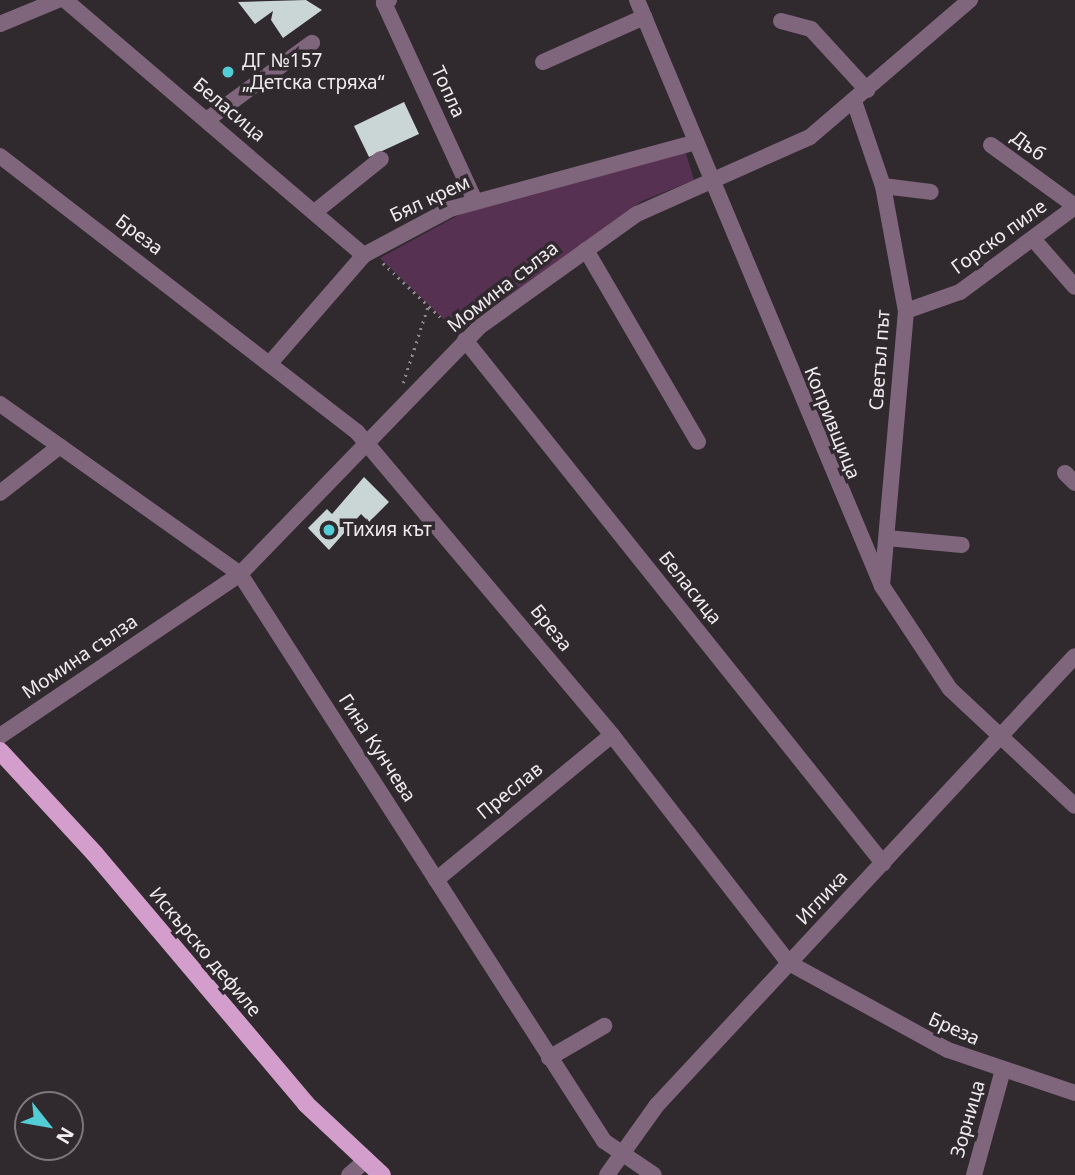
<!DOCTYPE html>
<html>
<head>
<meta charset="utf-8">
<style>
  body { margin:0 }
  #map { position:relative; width:1075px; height:1175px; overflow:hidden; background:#302a2f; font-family:"Noto Sans",sans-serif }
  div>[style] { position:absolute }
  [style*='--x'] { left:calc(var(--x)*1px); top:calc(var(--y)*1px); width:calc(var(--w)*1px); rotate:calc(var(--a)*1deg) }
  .green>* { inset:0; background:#573152 }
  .building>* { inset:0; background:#cad5d6 }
  .path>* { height:2.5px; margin-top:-1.25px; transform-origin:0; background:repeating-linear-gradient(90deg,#8e898e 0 2px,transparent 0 7px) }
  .minor>* { height:16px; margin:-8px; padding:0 8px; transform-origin:8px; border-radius:8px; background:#80667c }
  .major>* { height:18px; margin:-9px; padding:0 9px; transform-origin:9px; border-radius:9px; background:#d39ecc }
  .dots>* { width:19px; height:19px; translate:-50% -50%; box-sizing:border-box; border:4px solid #302a2f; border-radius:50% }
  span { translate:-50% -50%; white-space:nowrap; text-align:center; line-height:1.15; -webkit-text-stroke:7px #302a2f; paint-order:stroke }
  .poi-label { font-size:19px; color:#efebef }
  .left { translate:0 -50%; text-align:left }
  .street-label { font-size:19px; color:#efebef }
  .north { position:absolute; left:14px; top:1091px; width:70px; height:70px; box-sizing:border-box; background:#302a2f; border:2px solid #7c777c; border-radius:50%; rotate:121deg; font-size:19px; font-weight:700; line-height:28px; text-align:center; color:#efebef }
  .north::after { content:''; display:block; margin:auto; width:24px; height:32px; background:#52ccd5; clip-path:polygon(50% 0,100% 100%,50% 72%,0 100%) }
</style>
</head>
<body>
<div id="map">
  <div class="green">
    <div style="clip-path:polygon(685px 151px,694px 180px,642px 201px,458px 333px,380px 258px,475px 206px)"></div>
  </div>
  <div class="building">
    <div style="clip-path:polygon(306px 0,322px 10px,283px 38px,271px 20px,273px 11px,255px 24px,238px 2px)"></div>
    <div style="clip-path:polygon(404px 102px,419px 134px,369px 157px,354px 126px)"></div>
    <div style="clip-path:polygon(364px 477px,389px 502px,369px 522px,361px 514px,329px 550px,308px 528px,327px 509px,332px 514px)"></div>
  </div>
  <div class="path">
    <div style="--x:383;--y:263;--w:98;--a:43.3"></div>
    <div style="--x:403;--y:383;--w:81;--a:-72"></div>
  </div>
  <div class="minor">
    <div style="--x:65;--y:0;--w:393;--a:40.5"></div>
    <div style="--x:389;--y:0;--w:6;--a:149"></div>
    <div style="--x:384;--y:3;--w:216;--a:65.3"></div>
    <div style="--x:637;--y:0;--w:635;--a:67.31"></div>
    <div style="--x:882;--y:586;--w:123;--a:56.6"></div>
    <div style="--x:950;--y:689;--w:171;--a:43.1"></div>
    <div style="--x:781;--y:21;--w:31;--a:15"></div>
    <div style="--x:811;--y:29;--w:83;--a:47.4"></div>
    <div style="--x:0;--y:24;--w:63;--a:-22.5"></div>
    <div style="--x:543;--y:62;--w:111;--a:-24"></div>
    <div style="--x:854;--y:101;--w:90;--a:71.2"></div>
    <div style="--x:883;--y:186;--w:127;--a:79.6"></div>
    <div style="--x:906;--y:311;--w:276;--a:95"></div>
    <div style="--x:208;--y:119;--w:129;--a:-36.2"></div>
    <div style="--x:991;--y:145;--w:104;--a:36"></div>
    <div style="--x:0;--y:156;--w:451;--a:37.7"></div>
    <div style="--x:357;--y:432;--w:396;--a:49.9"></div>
    <div style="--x:612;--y:735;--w:289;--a:52.2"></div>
    <div style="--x:789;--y:963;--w:181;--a:28.7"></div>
    <div style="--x:948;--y:1050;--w:134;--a:18.7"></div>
    <div style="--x:883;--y:186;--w:48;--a:7.1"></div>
    <div style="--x:316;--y:211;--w:83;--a:-38.7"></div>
    <div style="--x:1034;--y:240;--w:62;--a:48.9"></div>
    <div style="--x:586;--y:250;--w:222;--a:59.7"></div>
    <div style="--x:906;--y:311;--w:57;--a:-19.4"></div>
    <div style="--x:960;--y:292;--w:143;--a:-36.5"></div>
    <div style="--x:465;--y:340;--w:670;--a:51.37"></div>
    <div style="--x:271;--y:362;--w:142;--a:-49"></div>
    <div style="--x:364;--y:255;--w:98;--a:-28.1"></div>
    <div style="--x:450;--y:209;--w:255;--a:-15.2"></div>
    <div style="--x:0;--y:404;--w:294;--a:35.3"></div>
    <div style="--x:240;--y:574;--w:674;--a:57.3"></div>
    <div style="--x:604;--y:1141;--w:60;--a:34.2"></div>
    <div style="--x:1065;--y:473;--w:14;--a:45"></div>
    <div style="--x:0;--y:493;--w:76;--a:-38.1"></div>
    <div style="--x:887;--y:538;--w:75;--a:5.3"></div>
    <div style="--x:0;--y:736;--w:290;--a:-34"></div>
    <div style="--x:240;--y:574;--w:344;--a:-45.9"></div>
    <div style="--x:479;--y:327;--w:194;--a:-35.6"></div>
    <div style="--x:637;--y:214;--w:189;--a:-24"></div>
    <div style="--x:810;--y:137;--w:211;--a:-40.6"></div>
    <div style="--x:436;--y:880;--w:228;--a:-39.5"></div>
    <div style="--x:549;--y:1058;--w:64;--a:-30.2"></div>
    <div style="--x:349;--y:1175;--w:20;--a:-41"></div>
    <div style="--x:607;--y:1175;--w:86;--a:-54.5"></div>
    <div style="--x:657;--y:1105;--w:613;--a:-47.05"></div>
    <div style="--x:974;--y:1175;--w:106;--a:-74.6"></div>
  </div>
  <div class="major">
    <div style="--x:0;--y:751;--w:140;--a:47.3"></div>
    <div style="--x:95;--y:854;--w:327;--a:49.8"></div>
    <div style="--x:306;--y:1104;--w:104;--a:43.1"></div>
  </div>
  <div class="dots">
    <div style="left:228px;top:72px;background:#52ccd5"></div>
    <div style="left:329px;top:530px;background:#52ccd5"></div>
  </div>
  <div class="poi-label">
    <span class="left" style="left:242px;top:72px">ДГ №157<br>„Детска стряха“</span>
    <span class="left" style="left:343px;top:530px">Тихия кът</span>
  </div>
  <div class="street-label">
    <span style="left:448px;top:92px;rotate:65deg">Топла</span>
    <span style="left:229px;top:110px;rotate:40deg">Беласица</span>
    <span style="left:1028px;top:146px;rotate:36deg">Дъб</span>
    <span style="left:430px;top:199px;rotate:-25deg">Бял крем</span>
    <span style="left:139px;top:235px;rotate:37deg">Бреза</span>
    <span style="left:999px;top:237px;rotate:-36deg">Горско пиле</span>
    <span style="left:503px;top:287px;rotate:-38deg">Момина сълза</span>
    <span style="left:880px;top:360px;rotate:-86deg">Светъл път</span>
    <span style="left:832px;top:423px;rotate:68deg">Копривщица</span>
    <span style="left:690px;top:588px;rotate:51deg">Беласица</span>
    <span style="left:551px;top:628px;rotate:51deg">Бреза</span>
    <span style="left:80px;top:657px;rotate:-34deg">Момина сълза</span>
    <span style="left:377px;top:748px;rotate:57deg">Гина Кунчева</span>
    <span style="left:510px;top:791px;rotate:-39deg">Преслав</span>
    <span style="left:822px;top:898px;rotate:-47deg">Иглика</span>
    <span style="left:205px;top:952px;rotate:50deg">Искърско дефиле</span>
    <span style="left:954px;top:1029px;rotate:24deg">Бреза</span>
    <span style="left:968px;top:1119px;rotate:-74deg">Зорница</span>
  </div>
  <div class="north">N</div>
</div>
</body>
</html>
